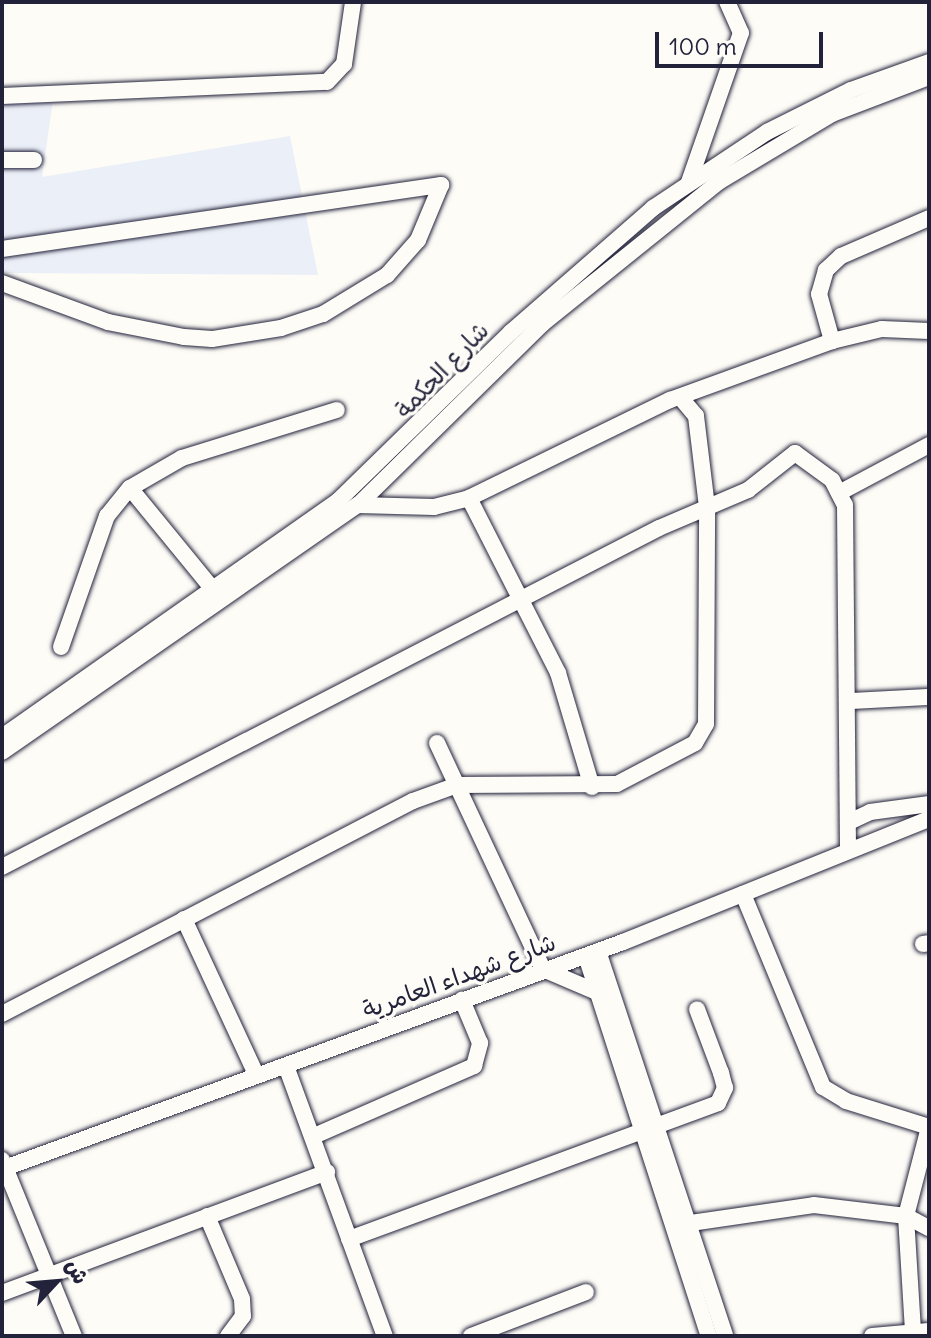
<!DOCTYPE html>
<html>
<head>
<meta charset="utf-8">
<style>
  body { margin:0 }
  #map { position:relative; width:931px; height:1338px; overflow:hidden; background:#fdfcf7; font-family:Delius,"Playpen Sans Arabic",sans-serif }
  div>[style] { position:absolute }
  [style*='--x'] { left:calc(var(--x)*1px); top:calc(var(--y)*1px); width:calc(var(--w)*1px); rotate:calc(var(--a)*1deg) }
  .built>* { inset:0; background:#ebeff7 }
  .roads { filter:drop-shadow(0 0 2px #22223b) drop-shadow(0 0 2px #22223b) }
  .minor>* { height:16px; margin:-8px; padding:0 8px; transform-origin:8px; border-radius:8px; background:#fdfcf7 }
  span { translate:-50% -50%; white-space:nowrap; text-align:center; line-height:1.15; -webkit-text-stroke:7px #fdfcf7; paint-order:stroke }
  .street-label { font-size:24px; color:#22223b }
  .frame { position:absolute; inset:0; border:4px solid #22223b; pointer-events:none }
  .north { position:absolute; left:16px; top:1242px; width:80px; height:80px; -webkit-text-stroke:6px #fdfcf7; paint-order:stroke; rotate:64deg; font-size:22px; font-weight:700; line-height:32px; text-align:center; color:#22223b }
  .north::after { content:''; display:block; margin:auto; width:28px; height:36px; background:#22223b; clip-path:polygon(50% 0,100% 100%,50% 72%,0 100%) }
  .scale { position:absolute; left:655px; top:32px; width:168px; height:36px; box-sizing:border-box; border:4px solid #22223b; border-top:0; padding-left:10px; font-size:24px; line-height:28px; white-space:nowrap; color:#22223b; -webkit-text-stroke:6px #fdfcf7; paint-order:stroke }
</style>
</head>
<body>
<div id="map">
  <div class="built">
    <div style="clip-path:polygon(53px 100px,42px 177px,290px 136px,318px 275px,2px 273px,2px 101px)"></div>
  </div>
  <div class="roads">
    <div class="minor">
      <div style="--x:2;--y:96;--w:325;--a:-2.5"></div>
      <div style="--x:327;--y:82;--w:25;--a:-47"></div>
      <div style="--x:344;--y:64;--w:63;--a:-81.7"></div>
      <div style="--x:2;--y:160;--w:32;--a:0"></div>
      <div style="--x:689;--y:182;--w:158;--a:-70.8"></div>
      <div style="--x:741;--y:33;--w:34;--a:-114"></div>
      <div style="--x:929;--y:218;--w:96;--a:156.6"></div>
      <div style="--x:841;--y:256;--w:21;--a:137"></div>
      <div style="--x:826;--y:270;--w:25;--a:106"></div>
      <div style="--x:819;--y:294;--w:49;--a:74.5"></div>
      <div style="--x:832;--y:341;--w:51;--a:-13.5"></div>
      <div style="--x:882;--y:329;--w:47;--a:2.4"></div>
      <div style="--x:2;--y:249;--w:444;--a:-8.3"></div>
      <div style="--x:441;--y:185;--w:60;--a:112.7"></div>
      <div style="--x:418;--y:240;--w:47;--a:131.5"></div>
      <div style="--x:387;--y:275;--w:75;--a:148.6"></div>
      <div style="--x:323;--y:314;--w:44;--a:161.6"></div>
      <div style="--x:281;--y:328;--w:70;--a:170.9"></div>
      <div style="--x:212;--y:339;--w:28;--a:-176"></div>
      <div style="--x:184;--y:337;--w:77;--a:-168.8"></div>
      <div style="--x:108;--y:322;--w:113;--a:-159.8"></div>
      <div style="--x:130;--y:488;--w:134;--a:50.7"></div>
      <div style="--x:839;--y:493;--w:102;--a:-28.1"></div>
      <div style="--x:469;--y:498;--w:196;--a:63"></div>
      <div style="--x:558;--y:673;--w:119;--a:73.4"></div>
      <div style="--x:358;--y:505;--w:76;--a:1.5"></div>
      <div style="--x:434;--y:507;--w:36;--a:-14"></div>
      <div style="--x:469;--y:498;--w:224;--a:-26"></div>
      <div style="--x:670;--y:400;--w:172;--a:-20"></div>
      <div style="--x:61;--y:647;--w:139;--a:-70.7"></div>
      <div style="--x:107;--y:516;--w:36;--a:-51"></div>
      <div style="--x:130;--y:488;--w:60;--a:-30"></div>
      <div style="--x:182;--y:458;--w:162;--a:-17.2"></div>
      <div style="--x:850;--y:701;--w:79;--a:-2.9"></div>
      <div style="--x:2;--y:737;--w:412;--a:-35.1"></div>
      <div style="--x:339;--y:500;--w:240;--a:-44.3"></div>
      <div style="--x:511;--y:332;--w:189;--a:-41.1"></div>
      <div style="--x:653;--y:208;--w:137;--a:-33.7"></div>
      <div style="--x:767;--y:132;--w:94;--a:-26.6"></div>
      <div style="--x:851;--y:90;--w:83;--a:-19.7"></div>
      <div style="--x:437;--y:743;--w:250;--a:64.9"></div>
      <div style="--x:543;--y:969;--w:59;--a:23.1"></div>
      <div style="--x:2;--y:752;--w:433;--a:-34.8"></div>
      <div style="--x:358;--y:505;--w:258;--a:-44.5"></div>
      <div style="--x:542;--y:324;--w:228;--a:-38.8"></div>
      <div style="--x:720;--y:181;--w:131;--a:-30.9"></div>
      <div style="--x:832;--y:114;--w:104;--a:-20.9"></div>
      <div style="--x:849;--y:822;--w:23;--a:-25"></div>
      <div style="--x:870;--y:812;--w:60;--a:-7.7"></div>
      <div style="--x:2;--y:867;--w:739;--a:-27.29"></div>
      <div style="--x:659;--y:528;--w:97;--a:-23.1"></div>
      <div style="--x:748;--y:490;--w:60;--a:-38.2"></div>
      <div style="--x:795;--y:453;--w:46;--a:36.1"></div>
      <div style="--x:832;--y:480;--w:28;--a:63"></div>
      <div style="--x:845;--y:505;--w:344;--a:89.5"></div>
      <div style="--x:743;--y:894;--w:209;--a:67.5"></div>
      <div style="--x:823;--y:1087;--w:27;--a:31"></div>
      <div style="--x:846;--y:1101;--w:87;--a:17.4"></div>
      <div style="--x:184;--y:919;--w:169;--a:65.1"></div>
      <div style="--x:923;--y:944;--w:6;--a:-9"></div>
      <div style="--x:598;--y:951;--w:405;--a:71.7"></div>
      <div style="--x:586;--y:956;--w:399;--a:72.1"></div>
      <div style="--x:2;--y:1014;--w:463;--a:-27.4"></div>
      <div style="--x:413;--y:801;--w:47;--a:-20"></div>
      <div style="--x:457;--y:785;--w:160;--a:-0.4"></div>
      <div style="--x:617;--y:784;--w:88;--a:-27.7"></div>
      <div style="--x:695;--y:743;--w:22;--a:-60"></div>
      <div style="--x:706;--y:724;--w:217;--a:-89.7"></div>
      <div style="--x:707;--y:507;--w:92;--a:-96.9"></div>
      <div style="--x:696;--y:416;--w:25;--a:-130"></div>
      <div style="--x:286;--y:1066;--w:288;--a:69.9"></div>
      <div style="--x:314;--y:1136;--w:175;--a:-23.6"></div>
      <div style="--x:474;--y:1066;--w:24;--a:-75"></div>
      <div style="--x:480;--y:1043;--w:47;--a:-112.7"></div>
      <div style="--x:2;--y:1160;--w:190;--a:67.8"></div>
      <div style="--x:2;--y:1169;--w:661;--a:-20.08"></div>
      <div style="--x:623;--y:942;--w:330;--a:-21.9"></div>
      <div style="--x:207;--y:1216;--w:90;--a:67.1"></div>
      <div style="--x:242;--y:1299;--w:17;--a:87"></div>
      <div style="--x:243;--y:1316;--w:25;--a:127"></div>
      <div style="--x:677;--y:1225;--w:138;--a:-8.3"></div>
      <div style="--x:814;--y:1205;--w:93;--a:6.8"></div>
      <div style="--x:906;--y:1216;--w:26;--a:28"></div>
      <div style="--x:349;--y:1239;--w:393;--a:-20.2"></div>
      <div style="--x:718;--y:1103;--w:17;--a:-65"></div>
      <div style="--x:725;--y:1088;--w:16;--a:-105"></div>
      <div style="--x:721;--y:1073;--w:68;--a:-110.6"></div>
      <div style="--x:2;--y:1293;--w:347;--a:-20.4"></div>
      <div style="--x:913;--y:1331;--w:115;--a:-93.5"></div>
      <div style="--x:906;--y:1216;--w:92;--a:-75.5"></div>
      <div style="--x:471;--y:1336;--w:123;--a:-20.9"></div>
      <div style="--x:872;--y:1336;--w:57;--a:-5"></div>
    </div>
  </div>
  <div class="street-label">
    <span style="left:442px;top:370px;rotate:-46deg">شارع الحكمة</span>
    <span style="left:459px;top:976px;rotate:-20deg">شارع شهداء العامرية</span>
  </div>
  <div class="frame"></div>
  <div class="north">ش</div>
  <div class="scale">100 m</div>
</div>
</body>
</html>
